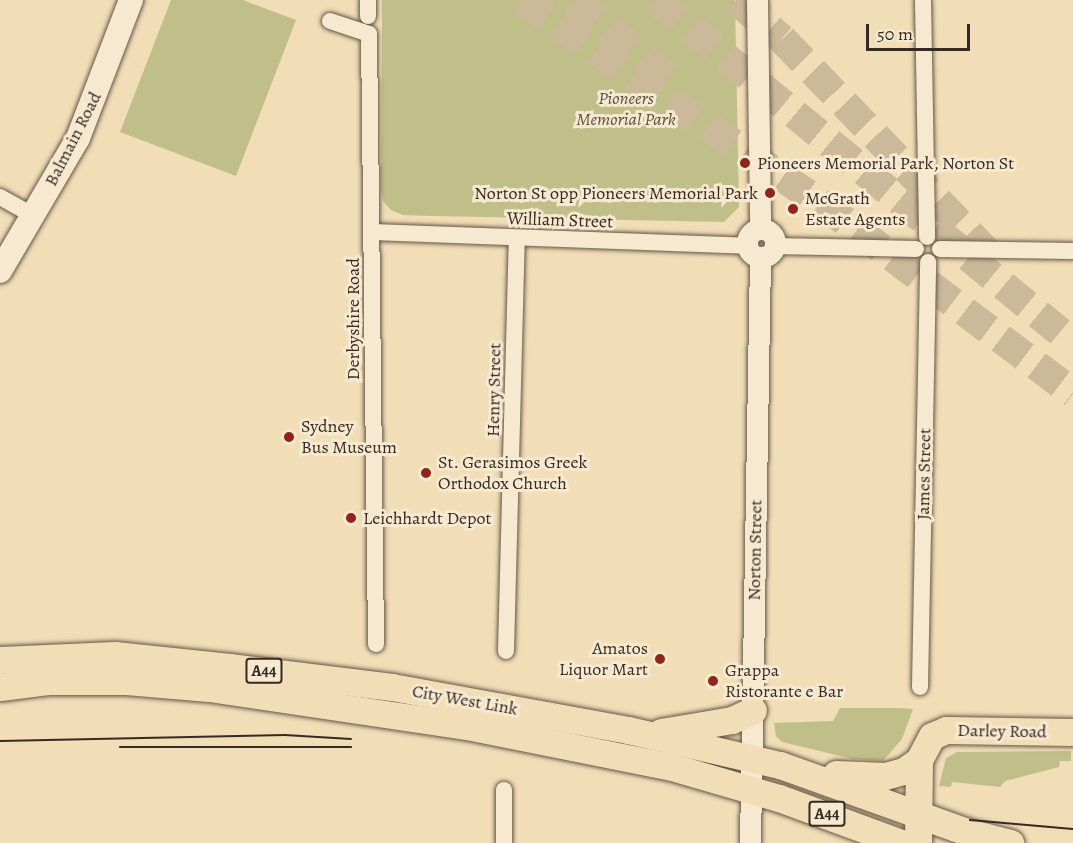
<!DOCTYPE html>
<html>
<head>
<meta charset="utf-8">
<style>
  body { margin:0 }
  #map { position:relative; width:1073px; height:843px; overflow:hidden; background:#f1ddb6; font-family:Alegreya,serif }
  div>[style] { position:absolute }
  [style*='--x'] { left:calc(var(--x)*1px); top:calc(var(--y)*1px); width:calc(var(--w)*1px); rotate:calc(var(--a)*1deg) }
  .green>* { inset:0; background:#c1bf89 }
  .motorway-tunnel>* { height:30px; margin-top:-15px; transform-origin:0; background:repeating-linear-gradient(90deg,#cbb999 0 30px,transparent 0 45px) }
  .roads { filter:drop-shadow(0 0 2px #645748) drop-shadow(0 0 2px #645748) }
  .minor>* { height:16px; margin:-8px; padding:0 8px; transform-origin:8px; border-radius:8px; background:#f6e9d0 }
  .tertiary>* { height:21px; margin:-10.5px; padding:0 10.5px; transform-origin:10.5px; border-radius:10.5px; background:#f6e9d0 }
  .tertiary>.ring { margin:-10.5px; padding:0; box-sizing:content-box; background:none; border:21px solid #f6e9d0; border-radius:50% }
  .secondary>* { height:24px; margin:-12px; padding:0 12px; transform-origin:12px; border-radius:12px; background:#f6e9d0 }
  .primary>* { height:27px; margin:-13.5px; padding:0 13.5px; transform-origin:13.5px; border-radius:13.5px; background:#f1ddb6 }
  .trunk>* { height:27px; margin:-13.5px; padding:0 13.5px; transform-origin:13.5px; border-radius:13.5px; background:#f1ddb6 }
  .tram>* { height:1.5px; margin:-0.75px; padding:0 0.75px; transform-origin:0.75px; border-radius:0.75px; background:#352a23 }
  .dots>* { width:16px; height:16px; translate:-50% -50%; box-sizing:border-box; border:3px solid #f6e9d0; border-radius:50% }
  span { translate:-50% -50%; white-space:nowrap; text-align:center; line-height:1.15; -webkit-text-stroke:6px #f6e9d0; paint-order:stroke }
  .shield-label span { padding:2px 4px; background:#f6e9d0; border:2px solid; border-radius:4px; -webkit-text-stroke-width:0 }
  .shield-label { font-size:16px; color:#352a23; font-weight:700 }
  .park-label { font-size:18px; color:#584f3c; font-style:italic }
  .street-label { font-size:18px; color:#352a23 }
  .poi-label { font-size:18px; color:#352a23 }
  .left { translate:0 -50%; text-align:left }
  .right { translate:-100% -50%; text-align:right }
  .scale { position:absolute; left:866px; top:24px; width:104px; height:27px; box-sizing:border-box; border:3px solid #352a23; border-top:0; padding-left:8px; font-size:18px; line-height:21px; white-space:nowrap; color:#352a23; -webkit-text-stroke:4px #f6e9d0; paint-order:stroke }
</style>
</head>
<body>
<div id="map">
  <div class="green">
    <div style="clip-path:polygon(171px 0,243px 0,296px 20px,236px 176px,120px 132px)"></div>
    <div style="clip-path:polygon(382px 0,735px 0,739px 207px,724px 222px,431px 216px,403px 215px,391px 210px,383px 201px,381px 190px)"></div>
    <div style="clip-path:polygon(840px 708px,900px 708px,913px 709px,902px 739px,883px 761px,853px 759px,782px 742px,776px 736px,774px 723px,833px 721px)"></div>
    <div style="clip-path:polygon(1071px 751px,1071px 761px,1060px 761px,1059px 767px,1005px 781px,1000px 787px,952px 782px,951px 787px,939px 786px,946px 758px,957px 752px)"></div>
  </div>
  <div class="motorway-tunnel">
    <div style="--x:522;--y:0;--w:361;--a:34.2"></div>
    <div style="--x:821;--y:203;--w:316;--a:37"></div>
    <div style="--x:574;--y:0;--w:129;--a:39.6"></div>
    <div style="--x:656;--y:0;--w:523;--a:39.41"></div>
    <div style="--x:736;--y:0;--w:60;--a:40.3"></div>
    <div style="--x:782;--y:39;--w:306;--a:46.1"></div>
  </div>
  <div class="roads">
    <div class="minor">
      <div style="--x:368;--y:0;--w:16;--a:90"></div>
      <div style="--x:923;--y:0;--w:237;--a:89"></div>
      <div style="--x:330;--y:21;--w:41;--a:18.4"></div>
      <div style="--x:369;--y:34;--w:610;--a:89.34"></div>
      <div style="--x:0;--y:197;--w:38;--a:29"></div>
      <div style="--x:372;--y:232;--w:375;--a:2.1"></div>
      <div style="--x:774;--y:246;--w:142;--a:1.2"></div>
      <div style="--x:940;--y:249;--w:133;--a:0.9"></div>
      <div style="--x:506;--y:651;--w:413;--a:-88.5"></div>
      <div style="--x:920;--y:687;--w:425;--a:-88.9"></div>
      <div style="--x:504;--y:843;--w:53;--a:-90"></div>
    </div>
    <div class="tertiary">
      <div style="--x:757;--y:0;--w:229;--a:89.2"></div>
      <div class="ring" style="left:747px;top:229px;width:7px;height:7px"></div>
      <div style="--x:750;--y:843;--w:586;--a:-89.02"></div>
    </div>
    <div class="secondary">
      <div style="--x:0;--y:271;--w:154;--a:-59.6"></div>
      <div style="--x:78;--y:138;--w:148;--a:-69"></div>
    </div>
    <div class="primary">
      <div style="--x:918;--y:843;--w:83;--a:-89.3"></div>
      <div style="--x:919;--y:760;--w:27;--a:-62"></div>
      <div style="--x:932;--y:736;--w:15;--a:-23"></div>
      <div style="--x:946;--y:730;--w:127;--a:0.9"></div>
    </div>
    <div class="trunk">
      <div style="--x:0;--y:660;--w:115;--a:-2.5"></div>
      <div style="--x:115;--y:655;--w:115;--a:6"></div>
      <div style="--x:229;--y:667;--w:164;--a:7"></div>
      <div style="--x:392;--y:687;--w:240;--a:10.3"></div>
      <div style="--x:628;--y:730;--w:156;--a:13"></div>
      <div style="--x:780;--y:765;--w:195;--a:19.7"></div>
      <div style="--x:964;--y:831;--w:48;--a:14.6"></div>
      <div style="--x:0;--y:687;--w:48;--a:-7.1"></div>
      <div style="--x:48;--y:681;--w:78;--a:0"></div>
      <div style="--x:126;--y:681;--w:83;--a:4.8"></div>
      <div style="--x:209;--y:688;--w:261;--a:8.4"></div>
      <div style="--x:467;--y:726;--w:209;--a:11.3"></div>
      <div style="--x:672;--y:767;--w:111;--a:16.2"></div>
      <div style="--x:779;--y:798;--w:130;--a:20.2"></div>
      <div style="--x:661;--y:732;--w:72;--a:-9.6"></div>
      <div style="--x:732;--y:720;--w:23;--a:-25"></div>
      <div style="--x:836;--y:774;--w:49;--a:2.3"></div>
      <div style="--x:885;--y:776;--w:20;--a:-15"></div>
      <div style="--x:904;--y:771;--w:19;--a:-36"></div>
    </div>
  </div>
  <div class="tram">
    <div style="--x:0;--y:741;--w:285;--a:-1.2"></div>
    <div style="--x:285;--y:735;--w:66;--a:3.5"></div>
    <div style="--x:120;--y:747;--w:231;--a:0"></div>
    <div style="--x:970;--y:820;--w:103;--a:5"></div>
  </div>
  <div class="dots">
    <div style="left:745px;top:163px;background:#8f2418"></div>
    <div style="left:770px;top:193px;background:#8f2418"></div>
    <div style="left:793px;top:209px;background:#8f2418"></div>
    <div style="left:289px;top:437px;background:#8f2418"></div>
    <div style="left:426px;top:473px;background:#8f2418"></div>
    <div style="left:351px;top:518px;background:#8f2418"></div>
    <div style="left:660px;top:659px;background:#8f2418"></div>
    <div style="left:713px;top:681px;background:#8f2418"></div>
  </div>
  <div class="shield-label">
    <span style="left:264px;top:671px">A44</span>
    <span style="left:827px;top:814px">A44</span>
  </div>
  <div class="park-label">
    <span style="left:626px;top:109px">Pioneers<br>Memorial Park</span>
  </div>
  <div class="street-label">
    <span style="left:73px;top:139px;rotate:-63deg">Balmain Road</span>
    <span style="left:560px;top:220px;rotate:2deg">William Street</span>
    <span style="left:353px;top:319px;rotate:-90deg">Derbyshire Road</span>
    <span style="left:494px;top:390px;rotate:-89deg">Henry Street</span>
    <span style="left:924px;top:474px;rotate:-89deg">James Street</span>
    <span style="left:755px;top:550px;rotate:-89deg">Norton Street</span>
    <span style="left:465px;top:700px;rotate:10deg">City West Link</span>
    <span style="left:1002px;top:731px;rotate:1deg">Darley Road</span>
  </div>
  <div class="poi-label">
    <span class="left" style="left:757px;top:163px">Pioneers Memorial Park, Norton St</span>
    <span class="right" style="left:758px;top:193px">Norton St opp Pioneers Memorial Park</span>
    <span class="left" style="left:805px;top:209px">McGrath<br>Estate Agents</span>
    <span class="left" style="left:301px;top:437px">Sydney<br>Bus Museum</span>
    <span class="left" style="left:438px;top:473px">St. Gerasimos Greek<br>Orthodox Church</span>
    <span class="left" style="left:363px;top:518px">Leichhardt Depot</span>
    <span class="right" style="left:648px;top:659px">Amatos<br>Liquor Mart</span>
    <span class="left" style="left:725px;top:681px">Grappa<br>Ristorante e Bar</span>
  </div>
  <div class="scale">50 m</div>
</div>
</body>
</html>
